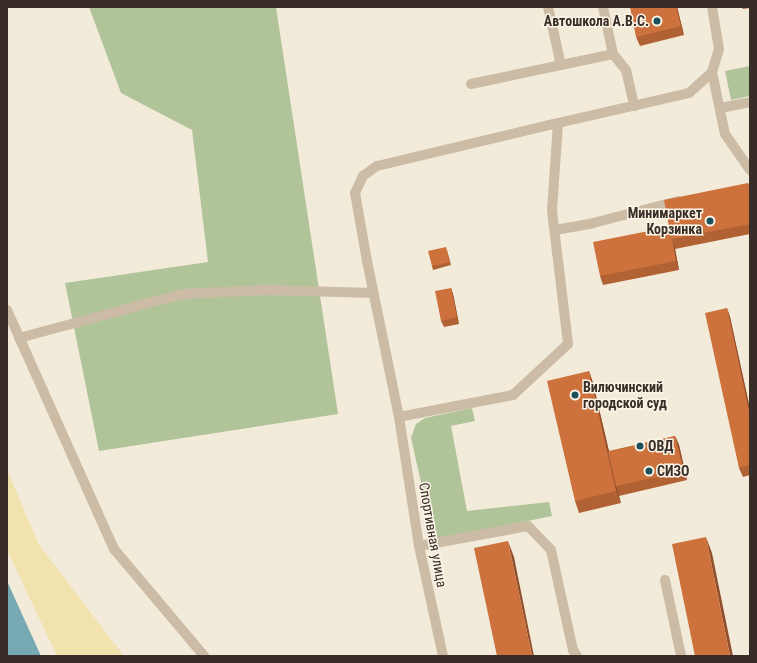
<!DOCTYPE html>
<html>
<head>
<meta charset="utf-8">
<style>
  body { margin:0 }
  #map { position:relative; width:757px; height:663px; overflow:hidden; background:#f3ebda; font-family:"Roboto Condensed",sans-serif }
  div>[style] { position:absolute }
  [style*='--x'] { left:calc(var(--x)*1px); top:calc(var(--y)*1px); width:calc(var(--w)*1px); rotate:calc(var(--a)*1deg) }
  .green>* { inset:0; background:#b0c399 }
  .sand>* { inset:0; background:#f1e2ae }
  .water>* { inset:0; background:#77a9b2 }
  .lane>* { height:10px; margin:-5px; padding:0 5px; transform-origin:5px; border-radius:5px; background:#ccbca5 }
  .street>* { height:10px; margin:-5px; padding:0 5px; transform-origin:5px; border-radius:5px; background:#ccbca5 }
  .wall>* { inset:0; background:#b16234 }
  .shaded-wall>* { inset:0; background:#90502b }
  .building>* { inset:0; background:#ce723d }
  .dots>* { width:11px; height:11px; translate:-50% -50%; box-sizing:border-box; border:2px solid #fbf4e7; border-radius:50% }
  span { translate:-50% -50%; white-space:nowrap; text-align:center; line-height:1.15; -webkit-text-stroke:3px #fbf4e7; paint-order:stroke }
  .poi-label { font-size:14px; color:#382e27; font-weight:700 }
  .right { translate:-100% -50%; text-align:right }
  .left { translate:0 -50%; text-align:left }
  .street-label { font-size:14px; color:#382e27 }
  .frame { position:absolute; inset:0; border:8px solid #382e27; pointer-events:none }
</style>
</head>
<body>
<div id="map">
  <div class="green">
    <div style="clip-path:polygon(89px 7px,276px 7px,338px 414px,99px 451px,65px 283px,208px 262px,192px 130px,121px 93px)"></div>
    <div style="clip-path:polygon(750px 66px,750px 96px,731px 100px,725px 71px)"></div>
    <div style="clip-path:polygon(472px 408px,475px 421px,451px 426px,467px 511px,549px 502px,552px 516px,434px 540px,411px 438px,416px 424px,425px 418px)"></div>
  </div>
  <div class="sand">
    <div style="clip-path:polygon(7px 470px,39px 545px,124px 656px,57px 656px,7px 550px)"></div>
  </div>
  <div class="water">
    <div style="clip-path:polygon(7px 581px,41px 656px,7px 656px)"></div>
  </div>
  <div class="lane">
    <div style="--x:548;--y:7;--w:59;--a:77.4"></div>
    <div style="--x:603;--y:7;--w:48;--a:78"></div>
    <div style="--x:712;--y:72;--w:63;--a:78.2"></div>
    <div style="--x:725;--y:134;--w:44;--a:55.2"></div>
    <div style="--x:471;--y:84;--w:145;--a:-11.9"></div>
    <div style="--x:613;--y:54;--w:21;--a:51"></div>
    <div style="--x:626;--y:70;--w:37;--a:77"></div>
    <div style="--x:720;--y:108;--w:31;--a:-11"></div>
    <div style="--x:552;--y:211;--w:134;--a:83.1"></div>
    <div style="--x:568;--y:344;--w:75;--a:137.2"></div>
    <div style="--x:513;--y:395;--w:116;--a:169.1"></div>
    <div style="--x:399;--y:417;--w:159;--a:-101.6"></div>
    <div style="--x:367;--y:261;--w:69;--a:-100"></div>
    <div style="--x:355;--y:193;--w:19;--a:-65"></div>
    <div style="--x:363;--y:176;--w:17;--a:-36"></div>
    <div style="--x:377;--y:166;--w:186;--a:-13.4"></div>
    <div style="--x:555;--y:230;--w:39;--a:-10"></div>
    <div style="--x:593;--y:223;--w:88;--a:-14.5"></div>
    <div style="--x:7;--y:310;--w:262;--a:65.9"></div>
    <div style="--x:114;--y:549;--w:140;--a:49.9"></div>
    <div style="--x:19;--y:338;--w:169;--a:-15.1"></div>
    <div style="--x:182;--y:294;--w:84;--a:-2.7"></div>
    <div style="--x:266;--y:290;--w:107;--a:1.6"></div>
    <div style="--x:419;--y:546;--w:111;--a:-10.4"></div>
    <div style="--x:528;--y:526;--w:33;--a:46"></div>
    <div style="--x:551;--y:550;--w:102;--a:77.6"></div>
    <div style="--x:573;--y:650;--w:7;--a:56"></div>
    <div style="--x:665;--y:580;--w:78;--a:78.1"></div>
  </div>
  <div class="street">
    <div style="--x:552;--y:211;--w:88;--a:-86.1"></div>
    <div style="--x:558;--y:123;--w:134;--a:-12.9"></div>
    <div style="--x:689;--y:93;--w:31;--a:-42"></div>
    <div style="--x:712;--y:72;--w:24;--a:-73"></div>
    <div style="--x:719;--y:49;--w:43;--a:-99.5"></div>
    <div style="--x:399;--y:417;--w:131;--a:81.2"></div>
    <div style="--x:419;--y:546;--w:113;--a:77.7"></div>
  </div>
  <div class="wall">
    <div style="clip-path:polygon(677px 7px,684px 35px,640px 46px,636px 37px)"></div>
    <div style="clip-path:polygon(742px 7px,750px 7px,750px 8px,743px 9px)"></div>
    <div style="clip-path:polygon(748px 183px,750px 188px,750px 234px,675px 249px,679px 270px,603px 285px,600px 276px,669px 227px)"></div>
    <div style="clip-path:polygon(447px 250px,451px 265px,433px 270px,432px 266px)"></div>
    <div style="clip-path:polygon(451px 288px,453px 294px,459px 324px,444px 327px,441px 321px)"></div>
    <div style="clip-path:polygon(727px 308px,730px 317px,750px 409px,750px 475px,743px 477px,739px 468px)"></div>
    <div style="clip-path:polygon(589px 371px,593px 383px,609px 451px,675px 436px,679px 445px,687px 480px,619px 496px,621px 503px,579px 513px,575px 501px)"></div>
  </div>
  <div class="shaded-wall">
    <div style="clip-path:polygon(676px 7px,677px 7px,684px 35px,681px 26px)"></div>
    <div style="clip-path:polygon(672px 239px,675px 249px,679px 270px,676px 261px)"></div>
    <div style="clip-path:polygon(451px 288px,453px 294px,459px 324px,457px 317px)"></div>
    <div style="clip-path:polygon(727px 308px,730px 317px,750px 409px,750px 416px)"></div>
    <div style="clip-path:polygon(589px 371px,593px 383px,617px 486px,616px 486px,619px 496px,621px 503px,616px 491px)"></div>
    <div style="clip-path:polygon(675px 436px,679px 445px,687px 480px,684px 471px)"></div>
    <div style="clip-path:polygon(706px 537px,712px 553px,733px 656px,730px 656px)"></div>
    <div style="clip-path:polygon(508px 541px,514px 557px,534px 656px,532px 656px)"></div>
  </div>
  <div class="building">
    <div style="clip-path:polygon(630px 7px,676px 7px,681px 26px,636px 37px)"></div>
    <div style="clip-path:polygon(748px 183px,750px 193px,750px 224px,672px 239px,676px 261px,600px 276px,593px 242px,669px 227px,664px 200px)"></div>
    <div style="clip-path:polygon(446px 247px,450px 262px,432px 266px,428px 251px)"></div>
    <div style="clip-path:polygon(451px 288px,457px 317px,441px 321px,435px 291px)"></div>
    <div style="clip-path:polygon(727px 308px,750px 416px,750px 465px,739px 468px,705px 313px)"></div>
    <div style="clip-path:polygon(589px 371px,616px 491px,575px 501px,547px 381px)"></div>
    <div style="clip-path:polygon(675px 436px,684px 471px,616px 486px,608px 452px)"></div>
    <div style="clip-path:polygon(706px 537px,730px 656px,695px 656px,672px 544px)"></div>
    <div style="clip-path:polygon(508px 541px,532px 656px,497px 656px,474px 548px)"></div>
  </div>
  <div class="dots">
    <div style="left:657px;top:21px;background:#1a4f5c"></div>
    <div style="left:710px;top:221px;background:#1a4f5c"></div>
    <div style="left:575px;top:395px;background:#1a4f5c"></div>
    <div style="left:640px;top:446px;background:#1a4f5c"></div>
    <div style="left:649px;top:471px;background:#1a4f5c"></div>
  </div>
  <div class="poi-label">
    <span class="right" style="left:649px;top:21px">Автошкола A.B.C.</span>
    <span class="right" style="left:702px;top:221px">Минимаркет<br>Корзинка</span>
    <span class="left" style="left:583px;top:395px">Вилючинский<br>городской суд</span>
    <span class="left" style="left:648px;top:446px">ОВД</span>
    <span class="left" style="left:657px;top:471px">СИЗО</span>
  </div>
  <div class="street-label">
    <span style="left:433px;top:535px;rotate:80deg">Спортивная улица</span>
  </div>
  <div class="frame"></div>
</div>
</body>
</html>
